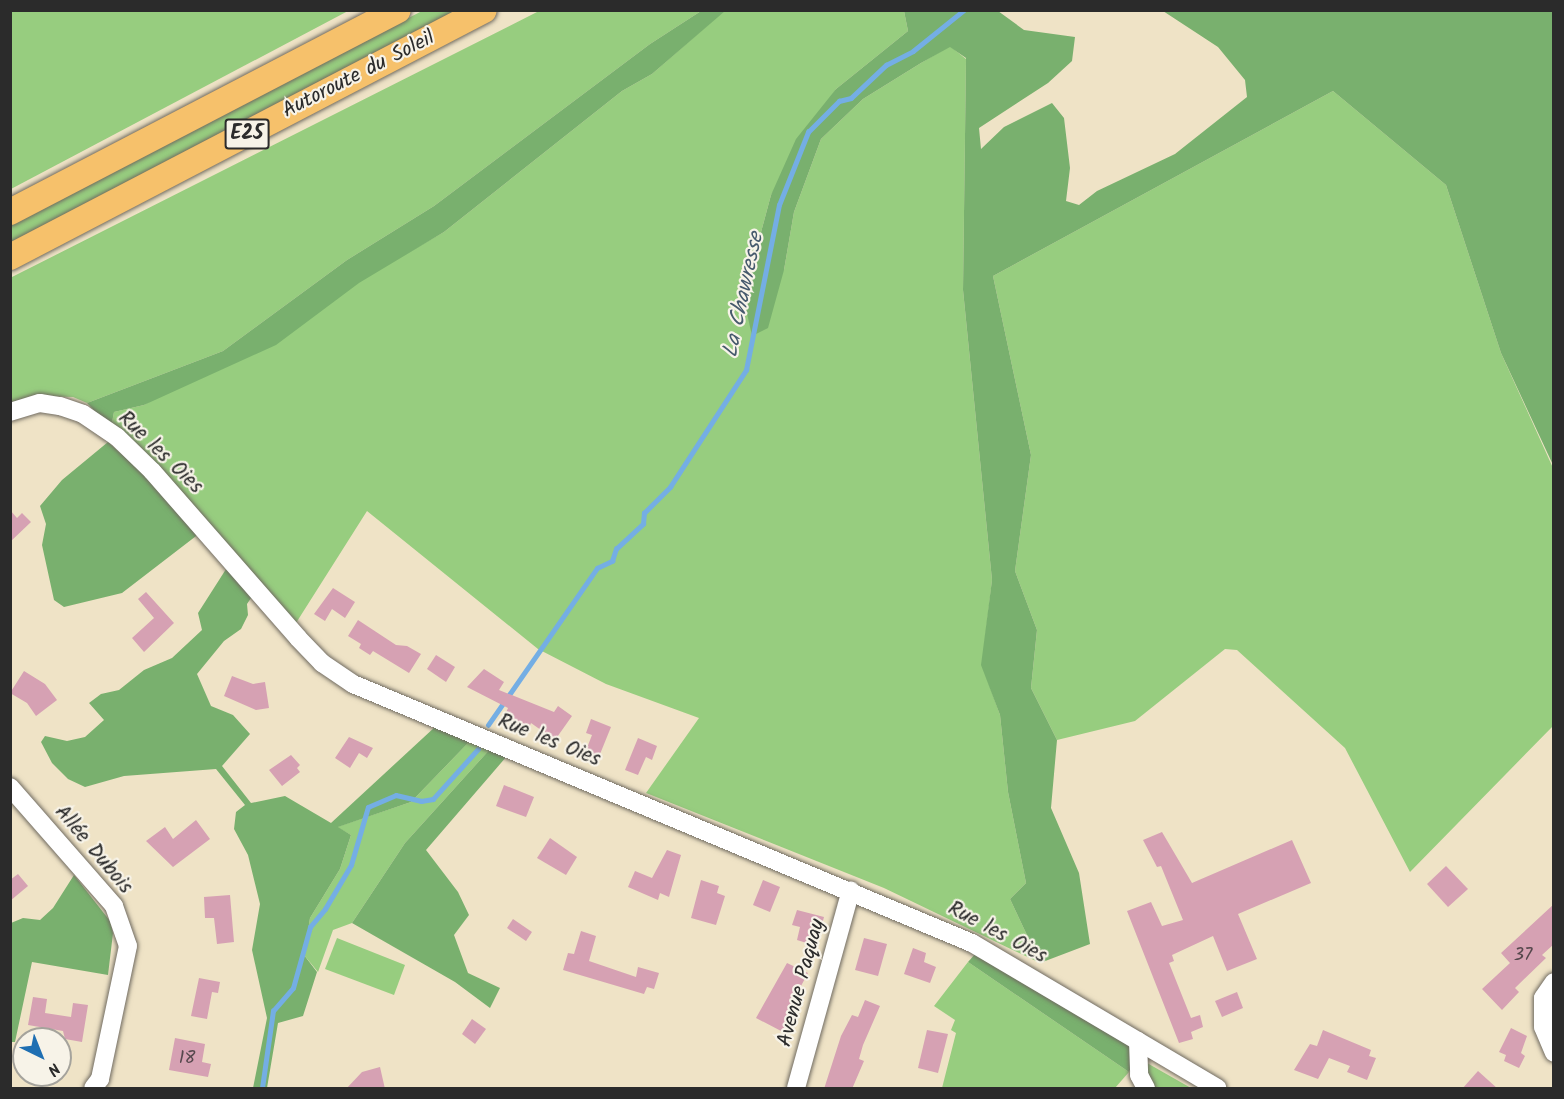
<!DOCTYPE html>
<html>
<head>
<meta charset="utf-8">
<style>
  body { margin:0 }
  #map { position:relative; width:1564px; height:1099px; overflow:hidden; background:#efe3c6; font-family:Kalam,sans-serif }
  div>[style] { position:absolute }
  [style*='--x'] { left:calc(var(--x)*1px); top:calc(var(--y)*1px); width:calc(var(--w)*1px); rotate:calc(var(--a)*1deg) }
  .green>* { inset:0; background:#97cd7f }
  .forest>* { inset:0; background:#79b06e }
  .stream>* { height:4.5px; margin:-2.25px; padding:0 2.25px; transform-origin:2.25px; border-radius:2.25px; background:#74aee4 }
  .building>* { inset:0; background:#d6a1b3 }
  .roads { filter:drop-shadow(0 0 2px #706b61) drop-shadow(0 0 2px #706b61) }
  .minor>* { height:18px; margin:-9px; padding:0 9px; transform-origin:9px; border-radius:9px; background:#fff }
  .highway>* { height:26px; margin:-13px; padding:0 13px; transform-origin:13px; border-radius:13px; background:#f6c16b }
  span { translate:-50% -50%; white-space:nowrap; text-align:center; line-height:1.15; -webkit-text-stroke:4.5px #f7f3e8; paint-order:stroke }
  .number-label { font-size:18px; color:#56484d }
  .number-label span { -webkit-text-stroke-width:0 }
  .shield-label span { padding:2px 4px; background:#f7f3e8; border:2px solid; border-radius:4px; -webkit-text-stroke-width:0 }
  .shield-label { font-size:20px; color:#2b2b2b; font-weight:700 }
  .street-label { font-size:21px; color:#2b2b2b }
  .water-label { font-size:22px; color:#45596c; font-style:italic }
  .frame { position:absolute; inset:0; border:12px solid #2b2b2b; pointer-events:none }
  .north { position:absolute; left:12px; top:1027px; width:60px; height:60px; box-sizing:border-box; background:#f7f3e8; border:2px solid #a5a39c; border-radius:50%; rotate:137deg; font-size:16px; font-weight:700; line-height:24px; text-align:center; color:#2b2b2b }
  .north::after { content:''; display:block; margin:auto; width:21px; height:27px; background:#1f6fb2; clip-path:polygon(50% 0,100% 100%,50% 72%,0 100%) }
</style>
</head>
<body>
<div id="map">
  <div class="green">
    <div style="clip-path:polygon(11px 10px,348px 10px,348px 11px,11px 189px)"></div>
    <div style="clip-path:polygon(725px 10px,904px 11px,908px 31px,836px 89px,771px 195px,753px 262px,741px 287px,784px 270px,794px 212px,821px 139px,863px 99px,921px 63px,950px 46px,966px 59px,963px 290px,992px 580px,982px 665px,1000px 715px,1008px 792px,1026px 883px,1010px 899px,1040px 963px,884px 888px,646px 793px,699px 718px,606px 684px,538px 649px,367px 511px,296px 623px,111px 428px,114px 412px,144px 405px,444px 232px,622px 91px,652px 74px)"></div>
    <div style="clip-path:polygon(422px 11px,466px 11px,11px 248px,10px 224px)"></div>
    <div style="clip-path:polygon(539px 11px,701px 11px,650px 44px,434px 206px,347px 260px,223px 351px,87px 403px,73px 397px,39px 396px,11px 402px,10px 278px)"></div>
    <div style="clip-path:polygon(1333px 91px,1446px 185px,1501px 353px,1553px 468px,1553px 726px,1410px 872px,1345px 748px,1237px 650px,1225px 649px,1135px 721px,1057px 740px,1031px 688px,1037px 630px,1015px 571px,1031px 455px,993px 276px)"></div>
    <div style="clip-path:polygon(469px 742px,491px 748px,405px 843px,352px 923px,333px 930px,318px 972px,304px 955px,310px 918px,340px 869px,351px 835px,337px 827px,411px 802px)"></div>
    <div style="clip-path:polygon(337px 938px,405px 965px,394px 995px,325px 969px)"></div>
    <div style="clip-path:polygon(968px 962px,1129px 1072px,1115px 1088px,942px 1088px,956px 1033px,951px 1030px,955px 1020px,934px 1006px)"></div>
    <div style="clip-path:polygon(1147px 1063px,1191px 1088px,1151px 1088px,1144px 1066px)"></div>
  </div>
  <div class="forest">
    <div style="clip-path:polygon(701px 11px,725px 11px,652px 74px,622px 91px,444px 232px,359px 283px,276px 345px,144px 405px,114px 412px,111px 428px,87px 403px,223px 351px,347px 260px,434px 206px,650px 44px)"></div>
    <div style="clip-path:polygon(904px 11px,998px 11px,1024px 30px,1075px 37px,1072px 61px,1048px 83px,979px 128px,981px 149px,1004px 127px,1052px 103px,1064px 118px,1070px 168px,1066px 201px,1079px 205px,1097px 191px,1175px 154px,1247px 97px,1245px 80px,1218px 47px,1163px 11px,1553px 11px,1553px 465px,1501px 353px,1446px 185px,1333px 91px,993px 276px,1031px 455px,1015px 571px,1037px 630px,1031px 688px,1057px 740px,1051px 808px,1079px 873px,1090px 944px,1040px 963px,1010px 899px,1026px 883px,1008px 792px,1000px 715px,981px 665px,992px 580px,963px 290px,966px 58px,950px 47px,921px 63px,863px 99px,821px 139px,794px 212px,784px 270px,768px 328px,752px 336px,741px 286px,753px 262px,771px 195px,796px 139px,836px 89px,908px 31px)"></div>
    <div style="clip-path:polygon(108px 442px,156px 485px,200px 533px,122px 593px,64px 607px,54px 600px,42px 545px,46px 524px,40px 506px,62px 480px)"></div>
    <div style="clip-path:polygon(228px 566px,253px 595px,247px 604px,248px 615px,241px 629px,224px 641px,197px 674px,211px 706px,233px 715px,250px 734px,222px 766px,251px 803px,285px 796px,331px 823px,436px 726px,469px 742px,411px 802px,338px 827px,351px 835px,340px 869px,310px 918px,304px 955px,317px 972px,303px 1016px,278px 1023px,267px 1088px,253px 1088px,267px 1018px,252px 950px,260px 904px,248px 855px,234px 829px,236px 812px,245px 805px,216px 769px,124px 776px,85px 787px,68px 779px,52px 763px,41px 742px,45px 736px,67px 741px,85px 737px,104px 720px,89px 703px,101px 694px,119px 690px,144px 670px,172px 658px,202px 630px,198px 613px)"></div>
    <div style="clip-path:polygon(491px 748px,507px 756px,426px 850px,458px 892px,469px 915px,454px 935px,468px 973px,500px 988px,490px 1008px,455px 982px,352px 923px,405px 843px)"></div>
    <div style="clip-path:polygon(74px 875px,110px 921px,113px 933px,108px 975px,32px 962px,15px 1042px,11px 1042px,11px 923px,23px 918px,40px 920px,53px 908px)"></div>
    <div style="clip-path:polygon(976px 953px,1137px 1048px,1129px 1072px,968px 962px)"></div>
  </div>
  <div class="stream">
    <div style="--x:488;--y:725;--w:191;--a:-55.2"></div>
    <div style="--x:597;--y:568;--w:17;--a:-25"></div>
    <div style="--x:612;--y:561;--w:13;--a:-72"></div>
    <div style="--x:616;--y:549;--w:37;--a:-43"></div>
    <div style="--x:643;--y:524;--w:11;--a:-85"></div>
    <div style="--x:644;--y:513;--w:37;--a:-45"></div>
    <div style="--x:670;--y:487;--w:140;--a:-57"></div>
    <div style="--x:746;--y:370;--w:168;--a:-78.7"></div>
    <div style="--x:779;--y:205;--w:79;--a:-68.3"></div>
    <div style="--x:808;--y:132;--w:44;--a:-45"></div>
    <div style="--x:839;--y:101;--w:12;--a:-14"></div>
    <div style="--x:851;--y:98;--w:48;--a:-43.3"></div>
    <div style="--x:886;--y:65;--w:30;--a:-27"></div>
    <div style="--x:913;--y:51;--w:65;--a:-38.8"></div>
    <div style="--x:262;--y:1088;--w:78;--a:-81.9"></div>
    <div style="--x:273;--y:1011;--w:30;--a:-49"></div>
    <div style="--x:293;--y:988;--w:63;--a:-74.4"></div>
    <div style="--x:310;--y:927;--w:23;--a:-50"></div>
    <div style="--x:325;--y:909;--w:51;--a:-59.4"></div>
    <div style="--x:351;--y:865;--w:60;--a:-73.7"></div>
    <div style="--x:368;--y:807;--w:30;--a:-23"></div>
    <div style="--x:396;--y:795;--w:26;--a:13"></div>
    <div style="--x:421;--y:801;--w:12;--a:-9"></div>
    <div style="--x:433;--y:799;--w:67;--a:-48"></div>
  </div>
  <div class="building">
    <div style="clip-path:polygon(10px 510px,17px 518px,22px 513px,31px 522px,10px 542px)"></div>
    <div style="clip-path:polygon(333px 588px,355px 602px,345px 618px,332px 609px,325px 621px,314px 614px)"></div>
    <div style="clip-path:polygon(146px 592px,174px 623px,144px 652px,132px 638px,154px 618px,138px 599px)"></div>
    <div style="clip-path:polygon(358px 620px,396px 645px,407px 646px,421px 654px,409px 673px,373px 651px,370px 655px,359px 648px,361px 644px,348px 636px)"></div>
    <div style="clip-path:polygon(436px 655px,455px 667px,446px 682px,427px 669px)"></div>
    <div style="clip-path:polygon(484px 669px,504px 682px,499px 690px,554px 712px,558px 706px,572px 716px,555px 740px,531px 723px,529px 728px,511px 721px,512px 718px,505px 715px,508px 708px,467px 687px)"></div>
    <div style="clip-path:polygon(24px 671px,45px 684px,57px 700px,36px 716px,27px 703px,10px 693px)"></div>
    <div style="clip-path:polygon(232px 676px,253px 684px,265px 682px,269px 708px,256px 710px,224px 696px)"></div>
    <div style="clip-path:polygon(591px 719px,611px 727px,598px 759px,585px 753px,592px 735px,586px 733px)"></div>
    <div style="clip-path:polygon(349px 737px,373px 748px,367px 758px,359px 753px,350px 768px,335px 758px)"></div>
    <div style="clip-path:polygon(638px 738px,657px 746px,652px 760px,646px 757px,638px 775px,625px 770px)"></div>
    <div style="clip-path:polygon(291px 755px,300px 765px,297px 768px,300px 772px,282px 786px,269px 770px)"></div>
    <div style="clip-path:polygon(504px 785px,534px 797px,526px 817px,496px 806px)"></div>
    <div style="clip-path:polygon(196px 820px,210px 839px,173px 867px,146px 841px,165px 827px,173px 839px)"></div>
    <div style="clip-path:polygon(1162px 832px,1192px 883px,1292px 840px,1311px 883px,1238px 914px,1257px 959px,1227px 971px,1213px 936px,1172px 955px,1174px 961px,1169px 963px,1191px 1018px,1200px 1015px,1203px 1027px,1191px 1032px,1193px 1039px,1179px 1043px,1127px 911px,1151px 902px,1162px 926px,1183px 920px,1161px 866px,1157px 867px,1143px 840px)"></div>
    <div style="clip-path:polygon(550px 838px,577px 857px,566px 875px,537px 858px)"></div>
    <div style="clip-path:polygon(667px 850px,681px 855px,669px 897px,660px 893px,658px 900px,628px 887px,635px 871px,652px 878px)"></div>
    <div style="clip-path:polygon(1446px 866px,1468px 889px,1448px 907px,1427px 884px)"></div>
    <div style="clip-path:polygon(18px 874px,28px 886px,10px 901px,10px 880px)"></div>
    <div style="clip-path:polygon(701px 880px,719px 886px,717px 893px,725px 896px,716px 925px,691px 918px)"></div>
    <div style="clip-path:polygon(763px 880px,780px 887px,770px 912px,753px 905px)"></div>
    <div style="clip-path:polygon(230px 895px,234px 942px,217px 944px,214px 918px,205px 918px,204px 897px)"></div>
    <div style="clip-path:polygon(1554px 904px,1554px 944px,1542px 955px,1546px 958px,1515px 988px,1519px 992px,1502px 1010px,1482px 989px,1510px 963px,1501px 953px)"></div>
    <div style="clip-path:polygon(797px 910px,824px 917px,816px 946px,797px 940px,800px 927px,792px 925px)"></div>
    <div style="clip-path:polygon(513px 919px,532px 932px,526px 941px,507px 928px)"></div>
    <div style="clip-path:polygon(581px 931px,596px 936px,589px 961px,636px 977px,638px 967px,659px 973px,654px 989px,647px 987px,644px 994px,563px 970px,568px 953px,574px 954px)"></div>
    <div style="clip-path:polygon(864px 938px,887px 944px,878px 976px,855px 970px)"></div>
    <div style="clip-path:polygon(913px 948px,926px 953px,924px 962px,936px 967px,930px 983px,904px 974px)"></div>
    <div style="clip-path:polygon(787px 963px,808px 973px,788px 1010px,793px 1013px,783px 1032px,756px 1018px)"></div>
    <div style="clip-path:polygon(199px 978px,220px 982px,218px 993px,212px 992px,207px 1019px,191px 1016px)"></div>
    <div style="clip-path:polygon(1237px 992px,1243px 1008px,1222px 1017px,1215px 1001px)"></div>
    <div style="clip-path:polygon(33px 997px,47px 999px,45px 1013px,71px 1017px,73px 1003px,88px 1005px,82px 1042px,65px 1039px,63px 1031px,28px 1025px)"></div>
    <div style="clip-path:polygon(865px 1000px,880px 1006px,863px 1045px,859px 1059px,864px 1061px,852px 1089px,824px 1089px,841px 1036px,852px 1015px,858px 1017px)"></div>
    <div style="clip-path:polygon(472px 1019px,486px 1029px,475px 1044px,462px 1034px)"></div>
    <div style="clip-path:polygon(1511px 1028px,1527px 1036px,1521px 1053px,1525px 1056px,1519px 1068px,1504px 1061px,1506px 1055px,1499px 1052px)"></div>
    <div style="clip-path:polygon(927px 1030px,948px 1034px,938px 1073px,918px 1068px)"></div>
    <div style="clip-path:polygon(1323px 1030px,1371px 1050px,1369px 1056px,1376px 1058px,1367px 1080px,1347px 1072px,1350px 1066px,1329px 1058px,1318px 1079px,1294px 1070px,1310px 1044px,1317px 1046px)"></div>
    <div style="clip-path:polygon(175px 1038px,205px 1044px,202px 1062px,211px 1064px,208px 1077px,169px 1070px)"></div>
    <div style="clip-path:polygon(380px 1067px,385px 1089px,346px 1089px,362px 1072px)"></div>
    <div style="clip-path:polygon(1478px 1071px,1498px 1089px,1462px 1089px)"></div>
  </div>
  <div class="roads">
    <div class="minor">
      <div style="--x:10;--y:412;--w:31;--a:-17"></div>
      <div style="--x:40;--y:403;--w:20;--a:9"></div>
      <div style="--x:60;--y:406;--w:24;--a:19"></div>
      <div style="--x:83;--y:414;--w:41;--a:34.1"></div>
      <div style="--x:117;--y:437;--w:49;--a:44.2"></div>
      <div style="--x:152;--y:471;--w:222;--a:48.8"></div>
      <div style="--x:298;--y:638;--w:35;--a:46"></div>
      <div style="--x:322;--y:663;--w:37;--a:34"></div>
      <div style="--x:353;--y:684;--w:671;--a:22.71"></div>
      <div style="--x:972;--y:943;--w:285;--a:30.6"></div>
      <div style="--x:10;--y:787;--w:158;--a:48.8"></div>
      <div style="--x:114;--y:906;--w:42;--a:70.7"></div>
      <div style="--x:128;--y:946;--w:136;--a:101.9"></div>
      <div style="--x:100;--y:1079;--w:11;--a:128"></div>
      <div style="--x:1554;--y:982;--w:19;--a:125"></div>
      <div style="--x:1543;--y:998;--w:29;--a:90"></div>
      <div style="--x:1543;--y:1027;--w:28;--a:67"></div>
      <div style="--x:1138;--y:1041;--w:34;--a:88"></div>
      <div style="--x:1139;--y:1075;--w:15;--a:62"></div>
      <div style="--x:796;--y:1088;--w:205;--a:-74.5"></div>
    </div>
    <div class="highway">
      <div style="--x:10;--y:212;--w:437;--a:-27.5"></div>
      <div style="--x:10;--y:257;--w:534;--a:-27.52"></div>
    </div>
  </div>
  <div class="number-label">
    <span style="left:1523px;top:956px">37</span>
    <span style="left:187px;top:1059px">18</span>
  </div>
  <div class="shield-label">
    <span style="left:247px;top:134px">E25</span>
  </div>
  <div class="street-label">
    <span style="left:359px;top:75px;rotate:-27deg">Autoroute du Soleil</span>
    <span style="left:160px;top:453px;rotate:44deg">Rue les Oies</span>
    <span style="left:549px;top:741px;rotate:22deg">Rue les Oies</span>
    <span style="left:93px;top:850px;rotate:50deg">Allée Dubois</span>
    <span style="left:997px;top:933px;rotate:28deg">Rue les Oies</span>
    <span style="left:802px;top:983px;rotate:-75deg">Avenue Paquay</span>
  </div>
  <div class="water-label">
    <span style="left:744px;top:295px;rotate:-78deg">La Chawresse</span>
  </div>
  <div class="frame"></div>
  <div class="north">N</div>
</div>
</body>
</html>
